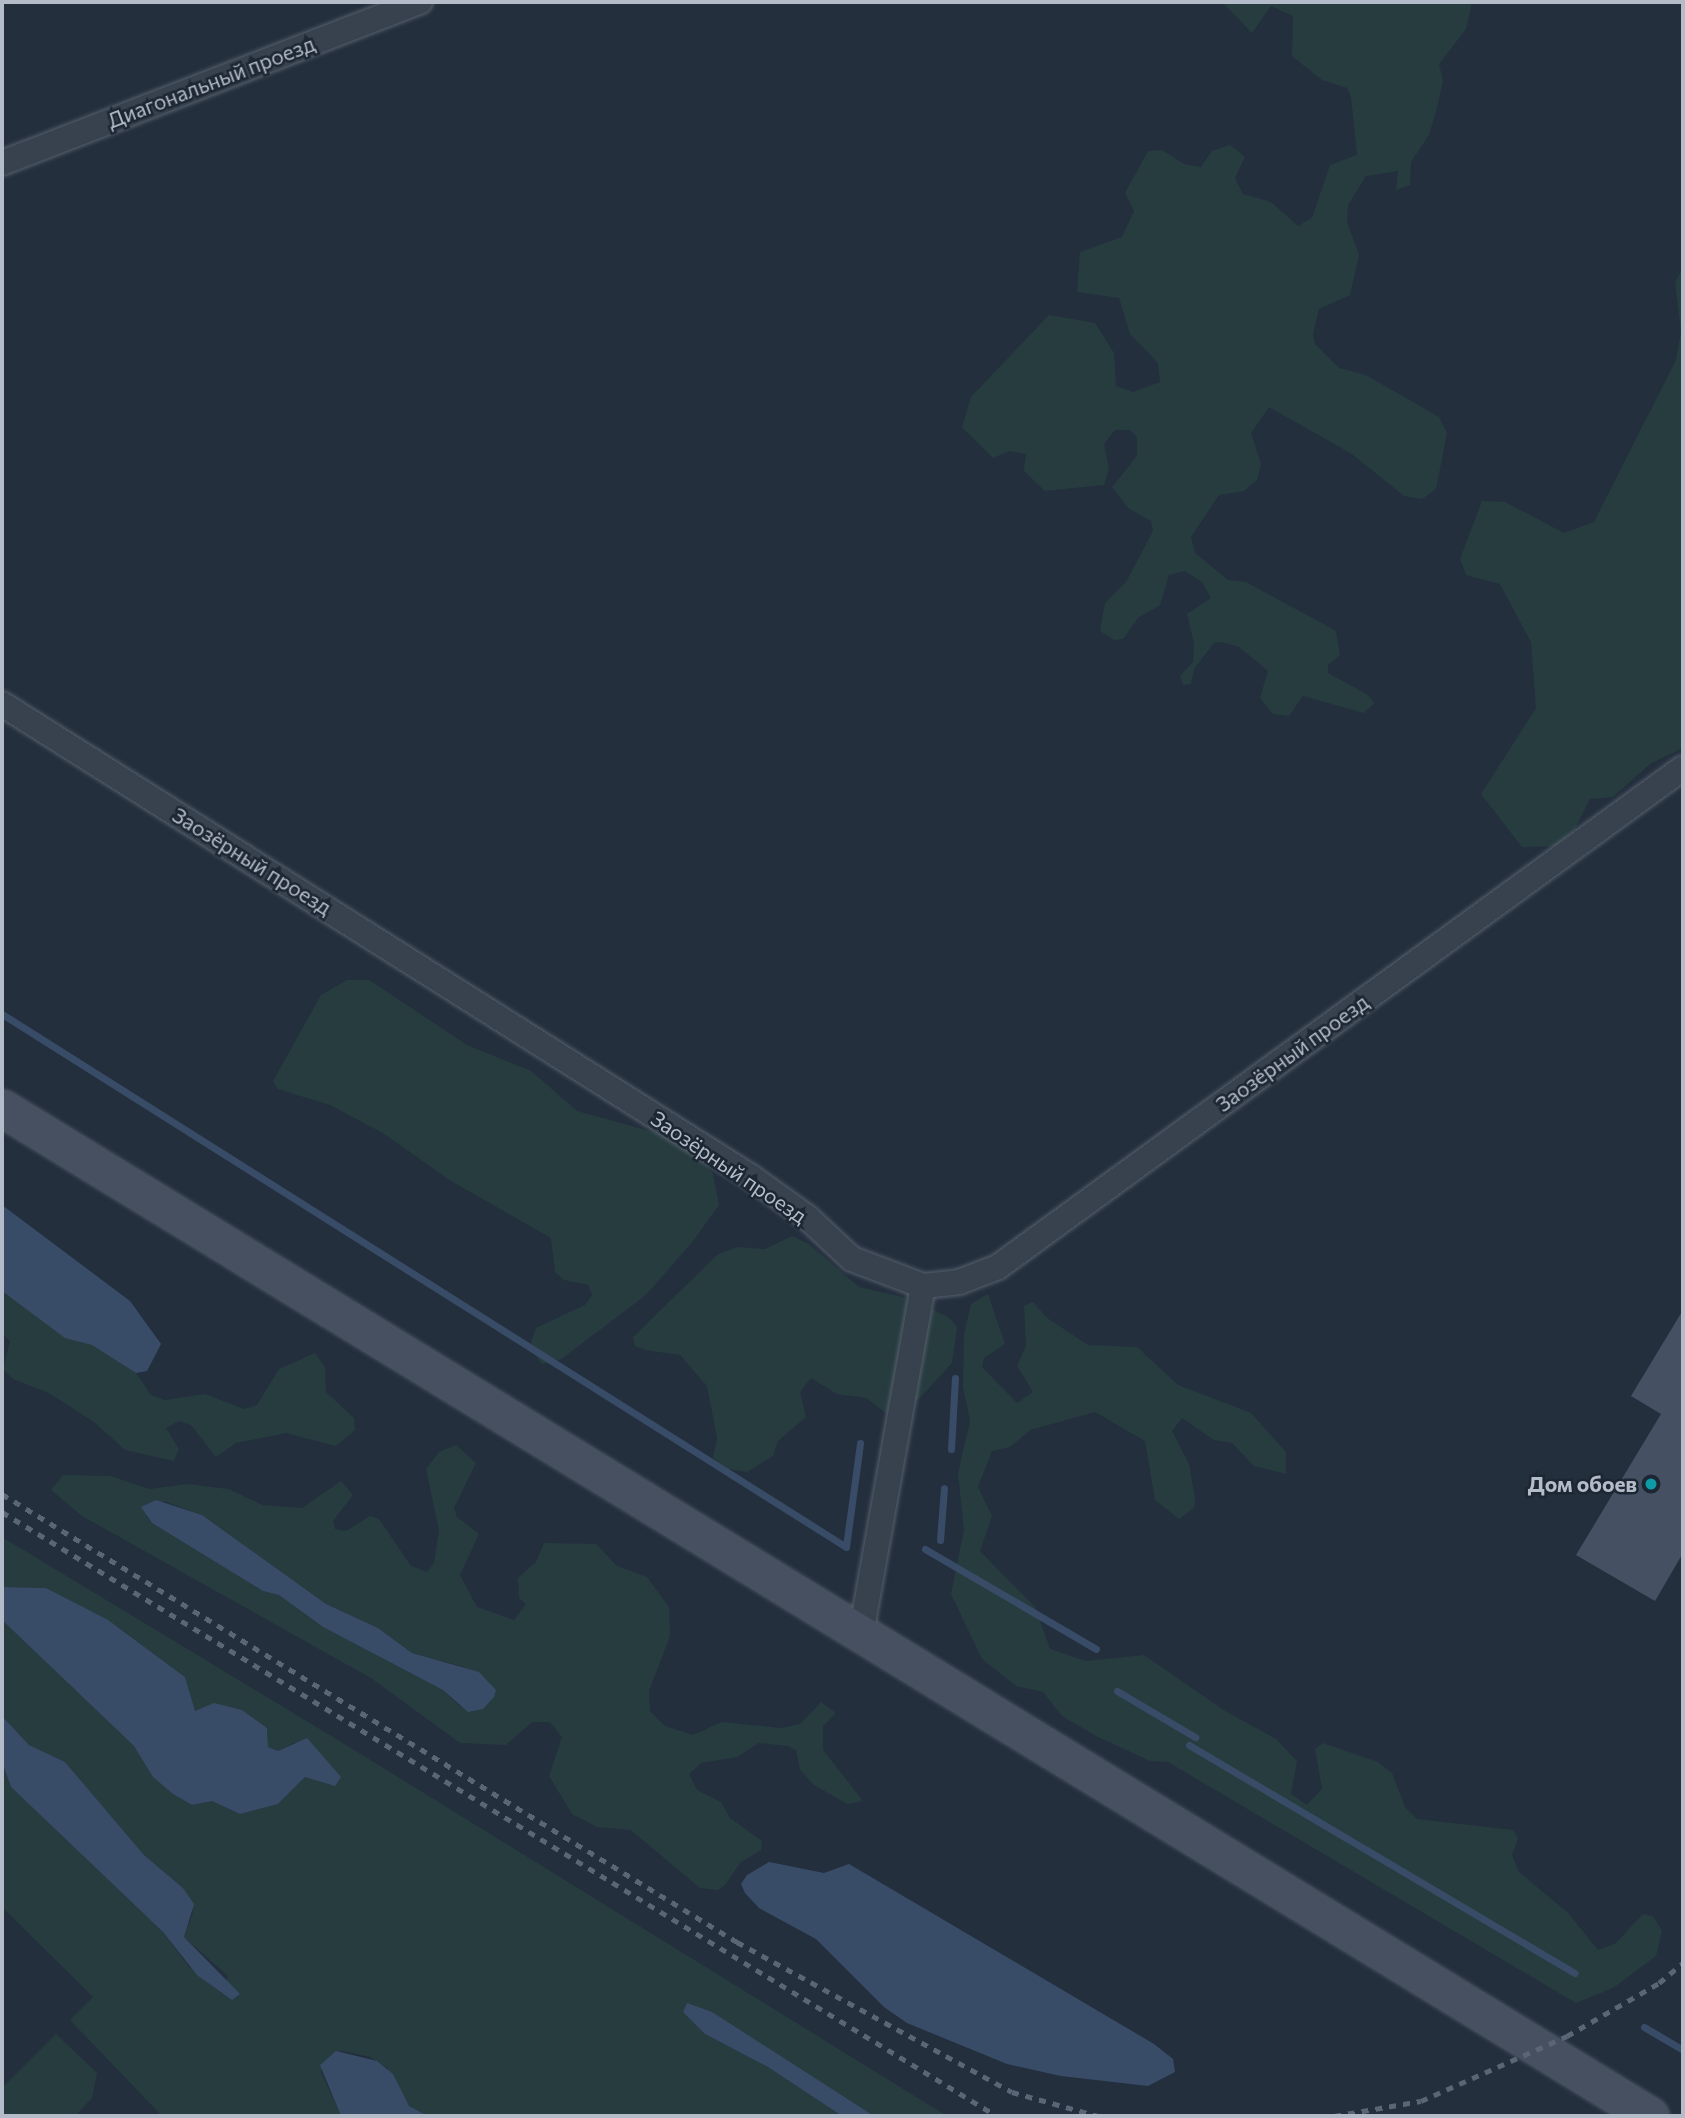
<!DOCTYPE html>
<meta charset="utf-8">
<style>
body{margin:0}
#map{position:relative;width:1685px;height:2118px;overflow:hidden;background:#242f3e;font-family:Commissioner,sans-serif}
div>[style]{position:absolute}
.green>*{inset:0;background:#263c3f}
.water>*{inset:0;background:#394c67}
.stream>*{height:7px;margin:-3.5px;padding:0 3.5px;transform-origin:3.5px;border-radius:3.5px;background:#394c67}
.building>*{inset:0;background:#455162}
.roads{filter:drop-shadow(0 0 2px #565f6c) drop-shadow(0 0 2px #565f6c)}
.street>*{height:24px;margin:-12px;padding:0 12px;transform-origin:12px;border-radius:12px;background:#38414e}
.secondary>*{height:35px;margin:-17.5px;padding:0 17.5px;transform-origin:17.5px;border-radius:17.5px;background:#465061}
.rail>*{height:5px;margin-top:-2.5px;transform-origin:0;background:repeating-linear-gradient(90deg,#5a6575 0 7px,transparent 0 14px)}
.dots>*{width:19px;height:19px;translate:-50% -50%;box-sizing:border-box;border:4px solid #1d2633;border-radius:50%}
span{translate:-50% -50%;white-space:nowrap;text-align:center;line-height:1.15;-webkit-text-stroke:5px #1d2633;paint-order:stroke}
.street-label{font-size:21px;color:#b4bcc9}
.poi-label{font-size:21px;color:#b4bcc9;font-weight:700}
.right{translate:-100% -50%;text-align:right}
.frame{position:absolute;inset:0;border:4px solid #b4bcc9;pointer-events:none}
</style>
<div id="map">
<div class="green">
<div style="clip-path:polygon(1222px 2px,1472px 2px,1466px 29px,1439px 64px,1443px 81px,1438px 104px,1429px 135px,1411px 162px,1410px 185px,1396px 190px,1398px 171px,1366px 176px,1348px 205px,1347px 222px,1359px 255px,1350px 295px,1319px 309px,1313px 334px,1315px 344px,1339px 368px,1366px 375px,1439px 417px,1447px 433px,1436px 489px,1422px 499px,1404px 496px,1352px 454px,1269px 407px,1251px 433px,1261px 464px,1257px 480px,1244px 491px,1219px 495px,1191px 537px,1195px 553px,1228px 580px,1246px 582px,1336px 631px,1340px 655px,1328px 665px,1328px 673px,1368px 695px,1374px 703px,1364px 713px,1303px 696px,1289px 716px,1273px 714px,1260px 698px,1268px 671px,1239px 647px,1222px 642px,1214px 643px,1194px 669px,1191px 684px,1183px 685px,1180px 676px,1193px 662px,1194px 643px,1187px 614px,1211px 598px,1202px 582px,1185px 571px,1169px 575px,1160px 605px,1138px 618px,1123px 639px,1114px 640px,1100px 631px,1105px 603px,1126px 582px,1153px 531px,1151px 521px,1128px 508px,1112px 487px,1137px 456px,1137px 438px,1130px 430px,1115px 430px,1104px 444px,1109px 469px,1104px 485px,1045px 491px,1024px 471px,1026px 454px,1009px 451px,993px 458px,962px 427px,971px 397px,1049px 315px,1095px 323px,1114px 353px,1116px 386px,1133px 392px,1160px 382px,1158px 363px,1130px 334px,1119px 298px,1077px 292px,1080px 252px,1122px 237px,1134px 211px,1125px 193px,1148px 151px,1162px 150px,1184px 164px,1201px 167px,1212px 151px,1230px 145px,1245px 157px,1235px 178px,1243px 194px,1271px 202px,1298px 226px,1312px 218px,1330px 165px,1357px 155px,1351px 97px,1347px 88px,1322px 80px,1292px 56px,1293px 16px,1271px 6px,1252px 33px)"></div>
<div style="clip-path:polygon(1683px 267px,1683px 748px,1650px 764px,1613px 797px,1590px 799px,1575px 829px,1558px 846px,1522px 847px,1481px 794px,1536px 708px,1531px 642px,1500px 584px,1466px 575px,1460px 559px,1482px 501px,1505px 502px,1564px 533px,1594px 522px,1676px 360px,1681px 332px,1675px 282px)"></div>
<div style="clip-path:polygon(347px 980px,369px 980px,467px 1045px,531px 1071px,577px 1111px,661px 1134px,701px 1158px,713px 1174px,719px 1205px,693px 1241px,646px 1295px,560px 1360px,542px 1364px,536px 1356px,531px 1343px,536px 1328px,585px 1305px,592px 1295px,588px 1285px,564px 1280px,555px 1272px,551px 1238px,451px 1181px,383px 1133px,330px 1105px,278px 1089px,273px 1081px,321px 995px)"></div>
<div style="clip-path:polygon(792px 1236px,809px 1244px,859px 1287px,912px 1299px,948px 1317px,957px 1327px,952px 1363px,906px 1413px,890px 1416px,866px 1398px,837px 1394px,811px 1378px,800px 1392px,806px 1417px,778px 1441px,773px 1456px,747px 1472px,728px 1469px,713px 1458px,717px 1438px,707px 1386px,680px 1355px,645px 1350px,635px 1346px,633px 1337px,717px 1255px,737px 1247px,765px 1249px)"></div>
<div style="clip-path:polygon(2px 1291px,55px 1330px,93px 1345px,136px 1373px,151px 1395px,165px 1400px,205px 1394px,244px 1409px,257px 1405px,279px 1369px,315px 1353px,325px 1367px,326px 1392px,354px 1418px,355px 1430px,336px 1446px,286px 1433px,236px 1443px,216px 1457px,191px 1425px,179px 1421px,166px 1428px,179px 1449px,174px 1461px,125px 1450px,94px 1422px,49px 1393px,13px 1379px,3px 1369px,10px 1341px,2px 1333px)"></div>
<div style="clip-path:polygon(988px 1294px,1005px 1344px,984px 1358px,982px 1367px,1017px 1403px,1033px 1392px,1017px 1366px,1026px 1346px,1024px 1306px,1033px 1302px,1047px 1318px,1088px 1345px,1137px 1347px,1178px 1385px,1251px 1413px,1286px 1452px,1286px 1474px,1254px 1466px,1232px 1443px,1214px 1440px,1182px 1418px,1172px 1431px,1189px 1464px,1195px 1499px,1194px 1508px,1179px 1519px,1155px 1500px,1145px 1441px,1095px 1412px,1030px 1430px,1010px 1447px,992px 1451px,978px 1487px,992px 1516px,980px 1551px,1035px 1607px,1050px 1649px,1086px 1661px,1144px 1655px,1225px 1711px,1276px 1739px,1297px 1761px,1291px 1794px,1307px 1805px,1322px 1789px,1315px 1749px,1323px 1743px,1378px 1762px,1392px 1773px,1405px 1807px,1417px 1819px,1513px 1830px,1518px 1838px,1512px 1855px,1519px 1872px,1568px 1913px,1598px 1950px,1616px 1943px,1643px 1914px,1653px 1916px,1662px 1931px,1656px 1956px,1613px 1988px,1576px 2003px,1168px 1762px,1150px 1761px,1096px 1736px,1062px 1716px,1043px 1692px,1016px 1686px,982px 1659px,951px 1594px,964px 1530px,958px 1473px,970px 1421px,963px 1387px,964px 1334px,971px 1304px)"></div>
<div style="clip-path:polygon(evenodd,456px 1445px,476px 1463px,454px 1508px,457px 1517px,479px 1534px,460px 1575px,477px 1607px,514px 1620px,526px 1604px,519px 1598px,518px 1578px,536px 1562px,544px 1543px,596px 1544px,617px 1566px,647px 1577px,669px 1607px,670px 1636px,649px 1691px,650px 1711px,665px 1726px,693px 1735px,722px 1722px,781px 1728px,800px 1724px,821px 1702px,836px 1713px,823px 1726px,823px 1750px,863px 1801px,847px 1804px,814px 1785px,800px 1770px,796px 1750px,788px 1746px,759px 1743px,737px 1757px,701px 1763px,689px 1774px,697px 1790px,721px 1802px,730px 1818px,762px 1841px,761px 1850px,740px 1863px,725px 1885px,718px 1890px,700px 1888px,631px 1830px,597px 1827px,572px 1814px,549px 1776px,562px 1737px,550px 1722px,532px 1722px,506px 1745px,460px 1743px,371px 1678px,82px 1516px,51px 1490px,63px 1475px,111px 1476px,149px 1489px,188px 1484px,228px 1489px,263px 1505px,302px 1508px,341px 1481px,353px 1495px,333px 1521px,335px 1529px,346px 1531px,370px 1516px,379px 1519px,411px 1566px,427px 1572px,434px 1563px,439px 1530px,426px 1469px,439px 1452px,456px 1445px,164px 1501px,202px 1515px,326px 1604px,378px 1628px,412px 1653px,464px 1667px,461px 1707px,443px 1690px,323px 1627px,279px 1595px,263px 1591px,152px 1523px,146px 1516px,164px 1501px)"></div>
<div style="clip-path:polygon(2px 1537px,351px 1748px,947px 2116px,874px 2116px,704px 2009px,705px 2034px,768px 2067px,842px 2116px,428px 2116px,409px 2106px,387px 2068px,370px 2057px,343px 2051px,336px 2051px,321px 2072px,341px 2116px,162px 2116px,70px 2020px,93px 1997px,2px 1907px,2px 1762px,11px 1787px,163px 1932px,189px 1967px,223px 1994px,228px 1976px,184px 1937px,193px 1912px,183px 1888px,144px 1855px,65px 1762px,29px 1745px,2px 1716px,2px 1620px,134px 1746px,173px 1794px,192px 1805px,212px 1801px,240px 1814px,278px 1804px,305px 1777px,315px 1778px,296px 1742px,278px 1751px,268px 1747px,267px 1728px,242px 1710px,195px 1712px,185px 1677px,118px 1627px,46px 1588px,2px 1587px)"></div>
<div style="clip-path:polygon(56px 2034px,97px 2073px,92px 2098px,78px 2113px,81px 2116px,2px 2116px,2px 2088px)"></div>
</div>
<div class="water">
<div style="clip-path:polygon(2px 1205px,130px 1301px,161px 1344px,147px 1371px,136px 1373px,92px 1345px,65px 1338px,2px 1291px)"></div>
<div style="clip-path:polygon(156px 1500px,202px 1515px,326px 1604px,378px 1628px,412px 1653px,479px 1672px,496px 1690px,494px 1697px,483px 1709px,468px 1712px,443px 1690px,323px 1627px,279px 1595px,263px 1591px,152px 1523px,141px 1507px)"></div>
<div style="clip-path:polygon(2px 1587px,46px 1588px,108px 1620px,185px 1677px,195px 1711px,214px 1703px,242px 1710px,267px 1728px,268px 1747px,278px 1751px,307px 1738px,341px 1777px,335px 1786px,305px 1777px,278px 1804px,240px 1814px,212px 1801px,192px 1805px,173px 1794px,153px 1777px,134px 1746px,2px 1620px)"></div>
<div style="clip-path:polygon(2px 1716px,29px 1745px,65px 1762px,144px 1855px,183px 1888px,194px 1904px,184px 1937px,240px 1994px,232px 2000px,197px 1975px,163px 1932px,11px 1787px,2px 1762px)"></div>
<div style="clip-path:polygon(769px 1862px,824px 1873px,849px 1864px,1154px 2044px,1173px 2059px,1175px 2072px,1148px 2086px,1061px 2076px,1007px 2064px,907px 2023px,884px 2007px,816px 1939px,759px 1908px,745px 1893px,741px 1884px,747px 1875px)"></div>
<div style="clip-path:polygon(687px 2003px,712px 2012px,874px 2116px,842px 2116px,768px 2067px,705px 2034px,683px 2012px)"></div>
<div style="clip-path:polygon(336px 2051px,377px 2061px,393px 2074px,409px 2106px,428px 2116px,341px 2116px,320px 2065px)"></div>
</div>
<div class="stream">
<div style="left:2px;top:1014px;width:998px;rotate:32.27deg"></div>
<div style="left:846px;top:1547px;width:105px;rotate:-82.3deg"></div>
<div style="left:951px;top:1449px;width:71px;rotate:-86.8deg"></div>
<div style="left:940px;top:1540px;width:52px;rotate:-85.6deg"></div>
<div style="left:925px;top:1549px;width:198px;rotate:30.3deg"></div>
<div style="left:1117px;top:1691px;width:91px;rotate:30.5deg"></div>
<div style="left:1189px;top:1745px;width:448px;rotate:30.6deg"></div>
<div style="left:1644px;top:2027px;width:45px;rotate:30.5deg"></div>
</div>
<div class="building">
<div style="clip-path:polygon(1683px 1310px,1683px 1553px,1655px 1601px,1576px 1555px,1661px 1414px,1631px 1396px)"></div>
</div>
<div class="roads">
<div class="street">
<div style="left:2px;top:163px;width:448px;rotate:-21.1deg"></div>
<div style="left:2px;top:704px;width:886px;rotate:32.27deg"></div>
<div style="left:751px;top:1177px;width:70px;rotate:35.7deg"></div>
<div style="left:808px;top:1218px;width:60px;rotate:43deg"></div>
<div style="left:852px;top:1259px;width:76px;rotate:20.8deg"></div>
<div style="left:923px;top:1286px;width:36px;rotate:-6deg"></div>
<div style="left:959px;top:1282px;width:42px;rotate:-21deg"></div>
<div style="left:998px;top:1267px;width:847px;rotate:-36.07deg"></div>
<div style="left:861px;top:1634px;width:353px;rotate:-79.9deg"></div>
</div>
<div class="secondary">
<div style="left:2px;top:1108px;width:1932px;rotate:31.45deg"></div>
</div>
</div>
<div class="rail">
<div style="left:2px;top:1494px;width:861px;rotate:31.36deg"></div>
<div style="left:737px;top:1942px;width:313px;rotate:28.6deg"></div>
<div style="left:1012px;top:2092px;width:89px;rotate:15.6deg"></div>
<div style="left:2px;top:1512px;width:1164px;rotate:31.26deg"></div>
<div style="left:1334px;top:2116px;width:88px;rotate:-9.8deg"></div>
<div style="left:1421px;top:2101px;width:160px;rotate:-24deg"></div>
<div style="left:1567px;top:2036px;width:106px;rotate:-29.9deg"></div>
<div style="left:1659px;top:1983px;width:31px;rotate:-40deg"></div>
</div>
<div class="dots">
<div style="left:1651px;top:1484px;background:#0f9aa8"></div>
</div>
<div class="street-label">
<span style="left:211px;top:82px;rotate:-21deg">Диагональный проезд</span>
<span style="left:252px;top:861px;rotate:32deg">Заозёрный проезд</span>
<span style="left:1292px;top:1053px;rotate:-36deg">Заозёрный проезд</span>
<span style="left:729px;top:1167px;rotate:34deg">Заозёрный проезд</span>
</div>
<div class="poi-label">
<span class="right" style="left:1637px;top:1484px">Дом обоев</span>
</div>
<div class="frame"></div>
</div>
